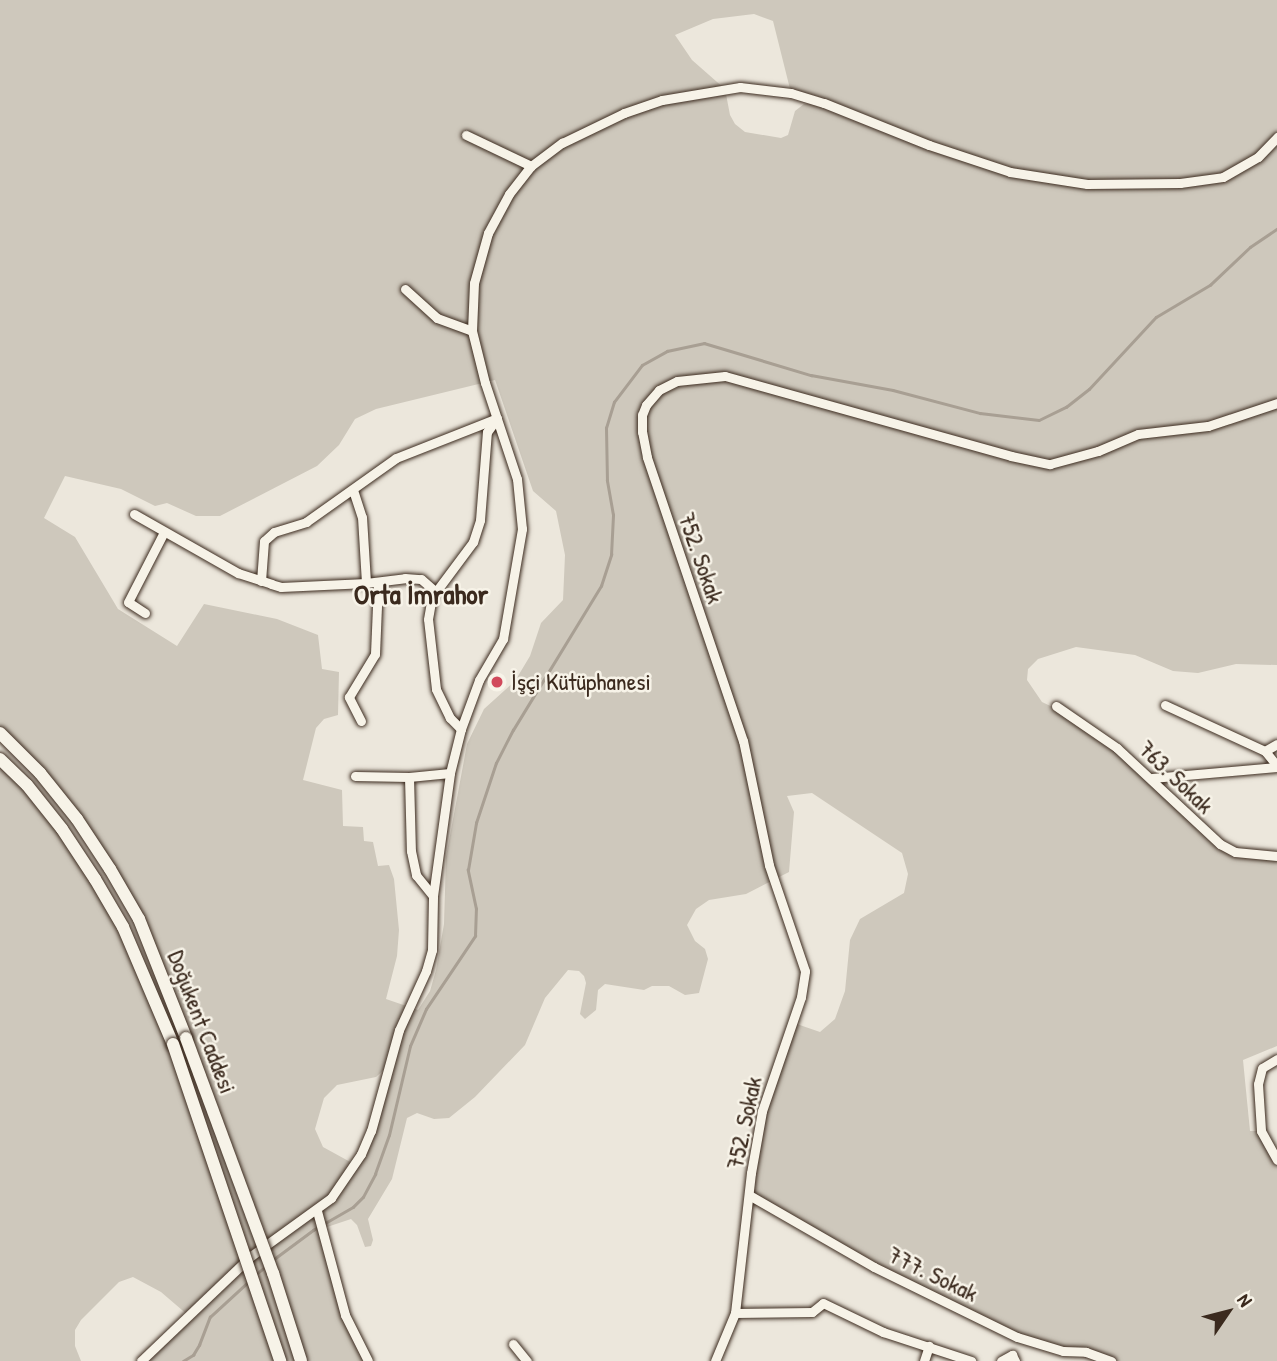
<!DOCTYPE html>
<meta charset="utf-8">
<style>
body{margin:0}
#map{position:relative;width:1277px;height:1361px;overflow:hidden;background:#ece7dc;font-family:"Patrick Hand",sans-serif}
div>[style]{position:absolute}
.green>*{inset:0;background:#cec8bc}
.stream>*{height:2.5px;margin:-1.25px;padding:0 1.25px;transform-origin:1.25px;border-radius:1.25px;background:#a89f93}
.roads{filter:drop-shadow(0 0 2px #3b2a1e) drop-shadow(0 0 2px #3b2a1e)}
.minor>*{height:9px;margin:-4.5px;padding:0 4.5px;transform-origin:4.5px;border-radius:4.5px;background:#f7f3e8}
.major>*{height:12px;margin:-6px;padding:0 6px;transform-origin:6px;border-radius:6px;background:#f7f3e8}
.bridges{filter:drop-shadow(0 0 2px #3b2a1e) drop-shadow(0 0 2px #3b2a1e)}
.major-bridge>*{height:12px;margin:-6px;padding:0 6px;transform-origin:6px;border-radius:6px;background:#f7f3e8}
.dots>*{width:19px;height:19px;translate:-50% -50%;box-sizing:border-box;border:4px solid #f7f3e8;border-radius:50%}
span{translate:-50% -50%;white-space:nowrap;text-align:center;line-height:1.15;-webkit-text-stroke:5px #f7f3e8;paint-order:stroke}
.street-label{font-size:24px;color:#3b2a1e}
.poi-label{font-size:24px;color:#3b2a1e}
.left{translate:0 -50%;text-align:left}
.quarter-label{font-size:28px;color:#3b2a1e;font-weight:700}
.north{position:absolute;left:1193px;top:1277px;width:70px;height:70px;-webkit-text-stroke:5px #f7f3e8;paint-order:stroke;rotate:55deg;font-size:19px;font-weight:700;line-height:28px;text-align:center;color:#3b2a1e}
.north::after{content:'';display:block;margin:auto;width:24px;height:32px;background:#3b2a1e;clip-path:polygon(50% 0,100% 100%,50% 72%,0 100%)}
</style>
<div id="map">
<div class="green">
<div style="clip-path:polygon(evenodd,0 0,1277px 0,1277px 665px,1236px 664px,1198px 673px,1173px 671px,1135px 655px,1076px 647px,1038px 659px,1028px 669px,1027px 680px,1042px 702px,1078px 719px,1235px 852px,1277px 856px,1277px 1046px,1243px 1060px,1250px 1131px,1261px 1131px,1277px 1160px,1277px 1361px,1111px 1361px,1045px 1347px,949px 1305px,751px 1193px,762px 1111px,791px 1022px,820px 1032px,835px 1019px,845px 991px,850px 940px,860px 919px,904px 893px,908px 874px,902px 853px,812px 793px,787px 796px,794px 812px,789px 872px,746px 894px,709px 900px,696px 909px,687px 925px,695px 941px,705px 949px,708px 959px,699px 993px,685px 995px,669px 986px,652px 986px,644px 990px,605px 984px,598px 990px,596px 1010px,585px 1019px,580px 1014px,586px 983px,584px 976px,579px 971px,568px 970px,545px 998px,525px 1045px,475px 1097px,449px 1118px,434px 1119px,417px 1113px,407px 1118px,392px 1179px,368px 1219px,373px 1240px,371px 1246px,365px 1247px,357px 1225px,351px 1219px,321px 1229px,338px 1295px,368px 1361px,141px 1361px,189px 1316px,161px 1292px,133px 1277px,119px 1282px,81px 1320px,75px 1330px,75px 1346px,81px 1361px,0 1361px,0 759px,95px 879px,178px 1059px,192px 1055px,110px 869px,0 733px,0 0,754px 14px,773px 21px,791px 93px,821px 103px,804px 104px,795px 111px,788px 135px,781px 138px,745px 132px,735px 124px,730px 115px,725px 89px,692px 60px,675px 35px,713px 19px,754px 14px,0 0,495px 380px,533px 491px,556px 511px,565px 555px,563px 600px,541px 623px,530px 656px,515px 681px,484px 709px,467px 744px,446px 857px,444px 924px,436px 970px,430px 991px,418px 1010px,386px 999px,397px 956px,399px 930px,394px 879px,389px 865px,378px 866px,373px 842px,364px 841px,363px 827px,343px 826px,342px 790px,303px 780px,316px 728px,324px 719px,338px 715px,339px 672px,322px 669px,318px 635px,277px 619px,204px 604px,177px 646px,118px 609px,75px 537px,44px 518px,65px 476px,121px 489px,155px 506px,167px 503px,196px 516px,220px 516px,317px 466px,339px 445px,355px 419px,376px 409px,495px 380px,0 0,390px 1064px,361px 1154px,354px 1164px,323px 1147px,315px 1129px,324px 1098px,337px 1085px,376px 1077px,390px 1064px)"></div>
</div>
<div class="stream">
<div style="left:274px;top:1259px;width:49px;rotate:-36.6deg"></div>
<div style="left:313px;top:1230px;width:46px;rotate:-29.9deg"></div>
<div style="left:353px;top:1207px;width:14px;rotate:-45deg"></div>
<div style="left:363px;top:1197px;width:26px;rotate:-62deg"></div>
<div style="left:375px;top:1174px;width:41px;rotate:-70.3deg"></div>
<div style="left:389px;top:1135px;width:91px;rotate:-76.7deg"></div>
<div style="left:410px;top:1046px;width:40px;rotate:-66.6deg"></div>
<div style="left:426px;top:1009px;width:88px;rotate:-56.1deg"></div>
<div style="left:475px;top:936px;width:27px;rotate:-88deg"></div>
<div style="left:476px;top:909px;width:40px;rotate:-102deg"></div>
<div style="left:468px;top:870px;width:48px;rotate:-80.3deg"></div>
<div style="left:476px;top:823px;width:63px;rotate:-71.6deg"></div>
<div style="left:496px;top:763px;width:37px;rotate:-63deg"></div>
<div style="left:513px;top:730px;width:169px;rotate:-58.6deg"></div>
<div style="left:601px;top:586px;width:33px;rotate:-72deg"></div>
<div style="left:611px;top:555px;width:40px;rotate:-87.1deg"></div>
<div style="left:613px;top:515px;width:35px;rotate:-100deg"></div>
<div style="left:607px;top:481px;width:53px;rotate:-91.1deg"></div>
<div style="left:606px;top:428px;width:27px;rotate:-73deg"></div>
<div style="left:614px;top:402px;width:46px;rotate:-52.9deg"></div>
<div style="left:642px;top:365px;width:29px;rotate:-29deg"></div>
<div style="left:667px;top:351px;width:38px;rotate:-12deg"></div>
<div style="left:704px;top:343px;width:112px;rotate:16.7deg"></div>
<div style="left:811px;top:375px;width:83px;rotate:10.4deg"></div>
<div style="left:893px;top:390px;width:90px;rotate:14.8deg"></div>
<div style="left:980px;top:413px;width:59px;rotate:6.8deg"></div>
<div style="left:1039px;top:420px;width:30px;rotate:-26deg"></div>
<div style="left:1066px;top:407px;width:29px;rotate:-38deg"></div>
<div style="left:1089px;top:389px;width:98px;rotate:-47.1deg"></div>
<div style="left:1156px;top:317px;width:63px;rotate:-30.7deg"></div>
<div style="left:1210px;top:285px;width:55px;rotate:-43.5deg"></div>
<div style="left:1250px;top:247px;width:32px;rotate:-34deg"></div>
<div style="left:255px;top:1275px;width:14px;rotate:-39deg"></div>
<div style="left:183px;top:1361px;width:12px;rotate:-31deg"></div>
<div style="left:193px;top:1355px;width:12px;rotate:-59deg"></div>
<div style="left:199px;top:1345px;width:30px;rotate:-69deg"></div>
<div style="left:210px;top:1317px;width:52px;rotate:-42.6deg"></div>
</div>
<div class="roads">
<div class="minor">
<div style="left:466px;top:135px;width:72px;rotate:25.5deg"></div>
<div style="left:405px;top:289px;width:43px;rotate:42.2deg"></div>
<div style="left:437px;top:318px;width:37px;rotate:20deg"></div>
<div style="left:353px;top:490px;width:28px;rotate:72deg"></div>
<div style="left:362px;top:517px;width:66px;rotate:86.5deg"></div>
<div style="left:134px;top:514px;width:120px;rotate:29.6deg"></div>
<div style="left:238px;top:573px;width:35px;rotate:18deg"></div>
<div style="left:271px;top:584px;width:10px;rotate:17deg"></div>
<div style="left:281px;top:587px;width:85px;rotate:-2.7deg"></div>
<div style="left:366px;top:583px;width:39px;rotate:-7deg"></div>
<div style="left:405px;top:578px;width:16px;rotate:4deg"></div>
<div style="left:421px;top:579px;width:20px;rotate:41deg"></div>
<div style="left:261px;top:581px;width:40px;rotate:-85.7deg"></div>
<div style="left:264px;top:541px;width:13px;rotate:-42deg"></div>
<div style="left:274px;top:532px;width:34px;rotate:-17deg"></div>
<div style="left:306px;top:522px;width:110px;rotate:-35.4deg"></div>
<div style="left:396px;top:458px;width:106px;rotate:-21.5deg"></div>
<div style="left:145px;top:613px;width:20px;rotate:-147deg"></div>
<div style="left:128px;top:602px;width:79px;rotate:-62.8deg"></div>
<div style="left:1165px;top:705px;width:110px;rotate:24.7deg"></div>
<div style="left:1056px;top:706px;width:74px;rotate:34.5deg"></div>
<div style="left:1117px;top:748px;width:141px;rotate:43deg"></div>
<div style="left:1220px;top:844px;width:17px;rotate:28deg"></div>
<div style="left:1235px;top:852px;width:42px;rotate:5.4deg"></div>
<div style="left:361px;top:721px;width:27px;rotate:-117deg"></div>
<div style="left:349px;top:697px;width:50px;rotate:-58.8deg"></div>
<div style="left:375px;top:654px;width:72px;rotate:-87.6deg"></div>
<div style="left:461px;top:729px;width:16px;rotate:-135deg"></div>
<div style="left:450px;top:718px;width:32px;rotate:-116deg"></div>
<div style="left:436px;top:689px;width:70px;rotate:-96.5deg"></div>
<div style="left:428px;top:619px;width:22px;rotate:-80deg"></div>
<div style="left:432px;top:597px;width:69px;rotate:-53.3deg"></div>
<div style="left:473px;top:542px;width:23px;rotate:-72deg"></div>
<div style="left:480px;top:520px;width:88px;rotate:-85.5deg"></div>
<div style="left:487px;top:432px;width:17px;rotate:-54deg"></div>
<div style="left:1277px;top:744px;width:14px;rotate:150deg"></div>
<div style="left:1265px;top:751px;width:19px;rotate:51deg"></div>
<div style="left:355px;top:776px;width:54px;rotate:1.1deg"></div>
<div style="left:409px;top:777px;width:41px;rotate:-5.6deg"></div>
<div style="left:409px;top:777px;width:74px;rotate:88.5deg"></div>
<div style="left:411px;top:851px;width:25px;rotate:78deg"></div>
<div style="left:416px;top:875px;width:27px;rotate:51deg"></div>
<div style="left:1152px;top:778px;width:125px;rotate:-5deg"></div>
<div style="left:1277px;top:1059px;width:17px;rotate:149deg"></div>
<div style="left:1262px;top:1068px;width:16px;rotate:104deg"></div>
<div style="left:1258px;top:1084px;width:47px;rotate:86.3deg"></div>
<div style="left:1261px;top:1131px;width:33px;rotate:61deg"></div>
<div style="left:749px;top:1195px;width:144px;rotate:29.9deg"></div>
<div style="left:874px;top:1267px;width:159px;rotate:26.1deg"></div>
<div style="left:1017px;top:1337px;width:48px;rotate:16.9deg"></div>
<div style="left:1063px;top:1351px;width:23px;rotate:2deg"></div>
<div style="left:1086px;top:1352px;width:27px;rotate:20deg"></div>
<div style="left:317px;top:1211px;width:108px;rotate:74.9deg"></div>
<div style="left:345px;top:1315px;width:51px;rotate:63.4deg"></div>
<div style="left:735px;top:1313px;width:77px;rotate:-0.7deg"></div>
<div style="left:812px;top:1312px;width:14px;rotate:-39deg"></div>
<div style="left:823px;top:1303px;width:67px;rotate:25.8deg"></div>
<div style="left:883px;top:1332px;width:93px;rotate:18.2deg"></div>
<div style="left:513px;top:1344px;width:22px;rotate:51deg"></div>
<div style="left:141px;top:1361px;width:152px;rotate:-43.7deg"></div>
<div style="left:251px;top:1256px;width:99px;rotate:-35.9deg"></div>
<div style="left:331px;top:1198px;width:53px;rotate:-55.7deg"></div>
<div style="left:361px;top:1154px;width:25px;rotate:-67deg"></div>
<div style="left:371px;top:1131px;width:105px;rotate:-74.5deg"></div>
<div style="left:399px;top:1030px;width:65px;rotate:-65.4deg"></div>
<div style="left:426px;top:971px;width:22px;rotate:-74deg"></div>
<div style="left:432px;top:950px;width:54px;rotate:-88.9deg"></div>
<div style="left:433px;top:896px;width:124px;rotate:-82.1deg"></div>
<div style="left:450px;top:773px;width:45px;rotate:-76deg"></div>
<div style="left:461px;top:729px;width:52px;rotate:-69.8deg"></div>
<div style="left:479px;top:680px;width:48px;rotate:-59.7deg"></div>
<div style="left:503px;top:639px;width:112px;rotate:-80.2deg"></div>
<div style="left:522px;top:529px;width:50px;rotate:-95.7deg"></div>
<div style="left:517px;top:479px;width:101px;rotate:-108.4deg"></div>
<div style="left:485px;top:383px;width:54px;rotate:-104deg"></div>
<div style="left:472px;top:331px;width:48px;rotate:-87.6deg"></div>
<div style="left:474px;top:283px;width:52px;rotate:-74.4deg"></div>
<div style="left:488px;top:233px;width:44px;rotate:-61.7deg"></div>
<div style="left:509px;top:194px;width:36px;rotate:-52deg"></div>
<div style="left:531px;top:166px;width:39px;rotate:-37deg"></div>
<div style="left:562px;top:143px;width:69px;rotate:-25.8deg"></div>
<div style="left:624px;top:113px;width:40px;rotate:-18.9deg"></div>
<div style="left:662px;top:100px;width:79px;rotate:-9.5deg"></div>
<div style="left:740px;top:87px;width:51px;rotate:6.7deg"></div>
<div style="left:791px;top:93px;width:34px;rotate:17deg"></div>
<div style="left:824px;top:103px;width:113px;rotate:21.8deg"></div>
<div style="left:929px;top:145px;width:85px;rotate:18.4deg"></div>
<div style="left:1010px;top:172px;width:78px;rotate:8.9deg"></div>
<div style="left:1087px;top:184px;width:93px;rotate:-0.6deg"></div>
<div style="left:1180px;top:183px;width:43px;rotate:-7.9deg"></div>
<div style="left:1223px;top:177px;width:40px;rotate:-29.7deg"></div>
<div style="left:1258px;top:157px;width:28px;rotate:-46deg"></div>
<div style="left:715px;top:1361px;width:52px;rotate:-67.4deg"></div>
<div style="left:735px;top:1313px;width:141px;rotate:-83.5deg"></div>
<div style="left:751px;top:1173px;width:63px;rotate:-79.9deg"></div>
<div style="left:762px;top:1111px;width:120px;rotate:-71.1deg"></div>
<div style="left:801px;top:997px;width:26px;rotate:-81deg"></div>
<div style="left:805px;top:971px;width:112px;rotate:-108.8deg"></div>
<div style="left:769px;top:865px;width:127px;rotate:-101.8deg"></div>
<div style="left:743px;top:741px;width:300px;rotate:-108.7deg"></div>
<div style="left:647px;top:457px;width:25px;rotate:-101deg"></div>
<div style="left:642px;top:432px;width:17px;rotate:-90deg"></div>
<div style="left:642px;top:415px;width:11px;rotate:-68deg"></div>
<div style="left:646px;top:405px;width:20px;rotate:-49deg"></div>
<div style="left:659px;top:390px;width:20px;rotate:-27deg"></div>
<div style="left:677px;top:381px;width:48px;rotate:-5.9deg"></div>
<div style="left:725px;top:376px;width:297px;rotate:15.6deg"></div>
<div style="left:1011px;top:456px;width:40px;rotate:12deg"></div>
<div style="left:1050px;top:464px;width:50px;rotate:-15.2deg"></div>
<div style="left:1098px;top:451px;width:43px;rotate:-23deg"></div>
<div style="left:1138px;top:434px;width:70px;rotate:-6.5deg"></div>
<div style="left:1208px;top:426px;width:73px;rotate:-18.4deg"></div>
<div style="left:924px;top:1361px;width:16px;rotate:-72deg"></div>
<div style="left:1001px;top:1361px;width:13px;rotate:-29deg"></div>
<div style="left:1012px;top:1355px;width:7px;rotate:63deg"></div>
</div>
<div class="major">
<div style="left:0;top:733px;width:57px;rotate:45deg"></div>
<div style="left:40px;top:773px;width:59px;rotate:51.2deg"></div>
<div style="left:77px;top:819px;width:60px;rotate:56.6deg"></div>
<div style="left:110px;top:869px;width:58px;rotate:59.9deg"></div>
<div style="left:139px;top:919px;width:128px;rotate:68.4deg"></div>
<div style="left:0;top:759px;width:37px;rotate:44deg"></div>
<div style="left:27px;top:785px;width:56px;rotate:51.5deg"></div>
<div style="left:62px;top:829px;width:60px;rotate:56.6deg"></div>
<div style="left:95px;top:879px;width:56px;rotate:59.7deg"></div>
<div style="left:123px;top:927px;width:127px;rotate:66.9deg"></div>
</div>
</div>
<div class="bridges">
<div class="major-bridge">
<div style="left:186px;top:1038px;width:251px;rotate:69.7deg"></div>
<div style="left:273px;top:1273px;width:92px;rotate:72.3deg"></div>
<div style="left:173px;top:1044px;width:335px;rotate:71.3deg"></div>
</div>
</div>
<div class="dots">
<div style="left:497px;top:682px;background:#d1495b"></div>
</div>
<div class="street-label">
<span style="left:701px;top:558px;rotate:71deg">752. Sokak</span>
<span style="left:1176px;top:777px;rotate:44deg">763. Sokak</span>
<span style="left:202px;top:1022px;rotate:69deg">Doğukent Caddesi</span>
<span style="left:744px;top:1123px;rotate:-78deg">752. Sokak</span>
<span style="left:933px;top:1274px;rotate:26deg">777. Sokak</span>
</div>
<div class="poi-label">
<span class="left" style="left:511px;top:682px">İşçi Kütüphanesi</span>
</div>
<div class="quarter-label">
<span style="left:421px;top:594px">Orta İmrahor</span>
</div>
<div class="north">N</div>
</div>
